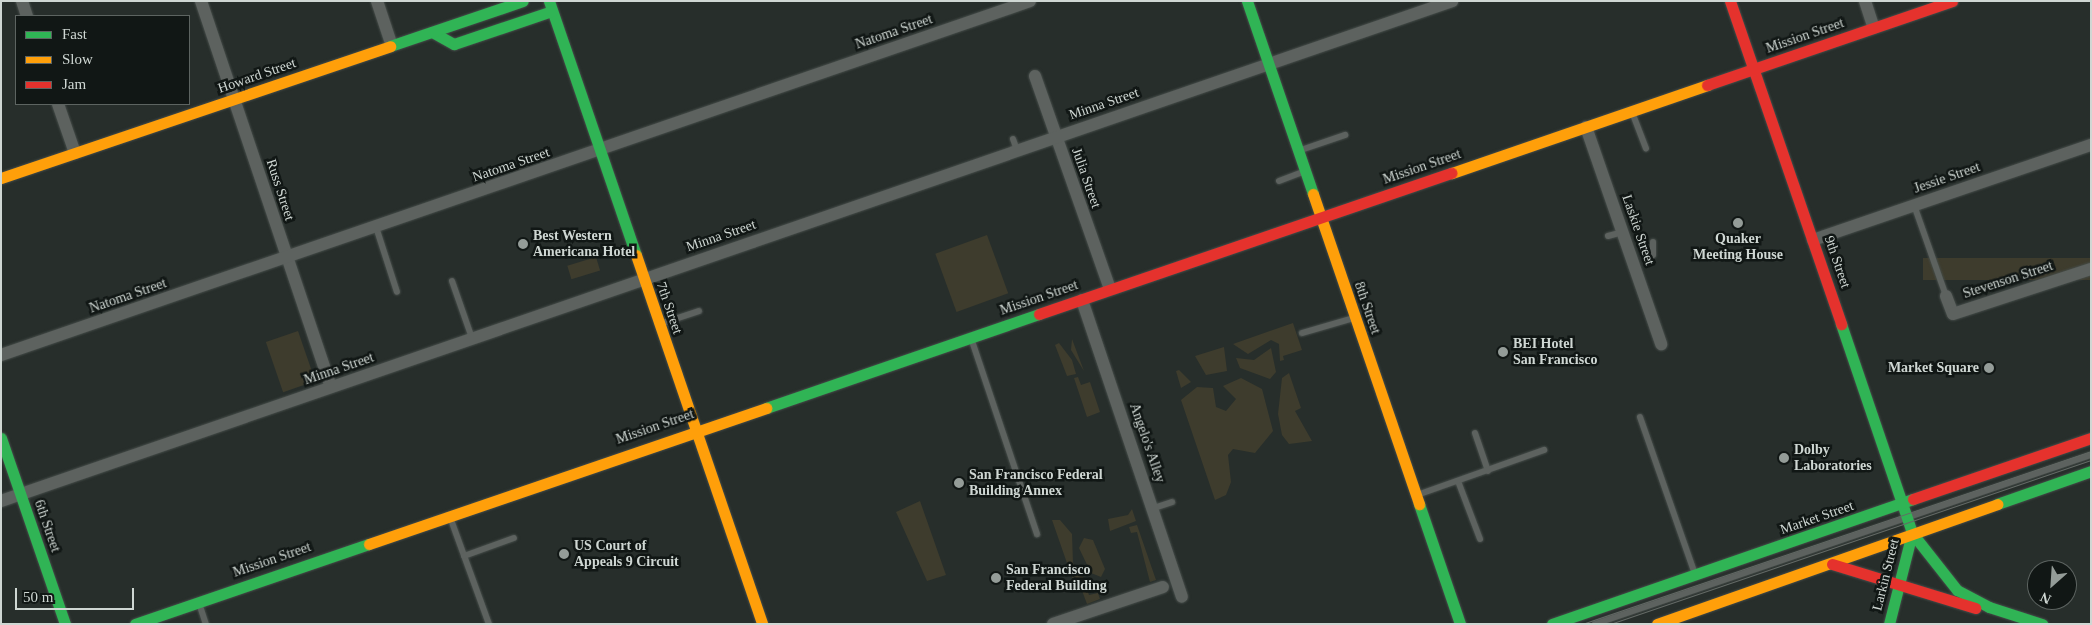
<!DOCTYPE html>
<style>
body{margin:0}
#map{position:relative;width:2092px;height:625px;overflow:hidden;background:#272e2b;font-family:"Times New Roman",serif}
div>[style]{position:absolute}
.green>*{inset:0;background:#3e3c2d;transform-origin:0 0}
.roads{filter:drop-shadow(0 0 1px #454c49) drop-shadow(0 0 1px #454c49)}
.lane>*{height:6px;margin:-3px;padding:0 3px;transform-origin:3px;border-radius:3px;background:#5d625f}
.street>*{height:12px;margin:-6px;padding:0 6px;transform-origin:6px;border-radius:6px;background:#5d625f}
.fast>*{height:11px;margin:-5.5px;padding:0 5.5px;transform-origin:5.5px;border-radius:5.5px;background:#30b455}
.slow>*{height:11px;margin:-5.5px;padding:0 5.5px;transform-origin:5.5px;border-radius:5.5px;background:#ff9f0a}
.jam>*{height:11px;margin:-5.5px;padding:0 5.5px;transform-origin:5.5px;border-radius:5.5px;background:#e5322d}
.tram>*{height:1px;margin:-0.5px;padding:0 0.5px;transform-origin:0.5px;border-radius:0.5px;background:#646a66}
.dots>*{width:14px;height:14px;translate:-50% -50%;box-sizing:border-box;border:2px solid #111715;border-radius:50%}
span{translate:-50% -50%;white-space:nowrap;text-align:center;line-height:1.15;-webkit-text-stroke:5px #111715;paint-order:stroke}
.street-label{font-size:14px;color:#cfd7d3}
.poi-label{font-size:14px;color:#cfd7d3;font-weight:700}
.left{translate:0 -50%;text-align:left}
.right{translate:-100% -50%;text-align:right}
.frame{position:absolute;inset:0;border:2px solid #cfd7d3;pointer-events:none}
.legend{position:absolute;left:15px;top:15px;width:175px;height:90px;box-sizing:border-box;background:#111715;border:1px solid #5d6461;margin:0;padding:6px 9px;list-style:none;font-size:15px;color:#cfd7d3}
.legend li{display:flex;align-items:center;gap:10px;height:25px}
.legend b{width:25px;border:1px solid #5d6461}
.north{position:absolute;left:2027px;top:560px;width:50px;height:50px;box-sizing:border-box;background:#111715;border:1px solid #5d6461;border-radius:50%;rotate:206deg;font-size:14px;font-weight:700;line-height:20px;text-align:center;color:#cfd7d3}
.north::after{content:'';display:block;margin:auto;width:18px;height:22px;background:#949c98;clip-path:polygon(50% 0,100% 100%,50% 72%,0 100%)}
.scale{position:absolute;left:15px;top:588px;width:119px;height:22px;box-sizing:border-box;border:2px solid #cfd7d3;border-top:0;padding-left:6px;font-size:15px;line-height:18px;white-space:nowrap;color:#cfd7d3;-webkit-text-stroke:4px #111715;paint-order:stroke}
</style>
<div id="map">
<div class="green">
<div style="left:987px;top:235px;width:62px;height:55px;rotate:70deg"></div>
<div style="left:596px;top:257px;width:14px;height:30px;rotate:73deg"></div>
<div style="left:2091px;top:258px;width:22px;height:168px;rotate:90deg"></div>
<div style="clip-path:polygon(1293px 323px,1302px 350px,1283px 356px,1284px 360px,1280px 361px,1279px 344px,1271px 340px,1248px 354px,1233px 344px)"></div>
<div style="left:298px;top:331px;width:53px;height:34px;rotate:71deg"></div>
<div style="clip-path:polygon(1072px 339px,1084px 371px,1071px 350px)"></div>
<div style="clip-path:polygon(1059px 343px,1072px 360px,1076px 374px,1067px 376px,1055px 345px)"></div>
<div style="clip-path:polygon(1224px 347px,1227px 371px,1206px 375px,1195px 356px)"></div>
<div style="clip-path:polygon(1271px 348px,1276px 372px,1270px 379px,1240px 368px,1236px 358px,1254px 360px)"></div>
<div style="clip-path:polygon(1179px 370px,1191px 382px,1181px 388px,1176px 371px)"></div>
<div style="clip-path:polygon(1289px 373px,1301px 408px,1295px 411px,1312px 441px,1289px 444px,1282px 435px,1278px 414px,1282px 378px)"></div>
<div style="clip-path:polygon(1078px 377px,1081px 385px,1090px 382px,1100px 412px,1087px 417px,1074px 378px)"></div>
<div style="clip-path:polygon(1241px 378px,1262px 389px,1273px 431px,1255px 453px,1233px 449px,1228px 455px,1231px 482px,1226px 495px,1215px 500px,1181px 400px,1197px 387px,1213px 388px,1216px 407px,1226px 411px,1236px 399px,1223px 386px)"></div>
<div style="clip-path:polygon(920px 501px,946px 575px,927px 581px,896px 512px)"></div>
<div style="clip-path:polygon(1132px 509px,1136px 521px,1110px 531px,1108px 519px,1128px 515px)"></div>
<div style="clip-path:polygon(1052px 520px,1060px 520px,1072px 534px,1073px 563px,1087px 583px,1075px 586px)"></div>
<div style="clip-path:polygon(1137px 525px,1156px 580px,1150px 582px,1137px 532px,1131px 533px,1129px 527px)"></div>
<div style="clip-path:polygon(1084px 538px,1093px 540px,1105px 569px,1101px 577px,1091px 573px,1079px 548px)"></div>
<div style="clip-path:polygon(1086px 587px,1089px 595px,1098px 593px,1100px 599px,1087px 604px,1081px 588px)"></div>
</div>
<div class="roads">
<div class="lane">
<div style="left:1632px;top:112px;width:39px;rotate:69deg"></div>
<div style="left:1013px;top:139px;width:12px;rotate:70deg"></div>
<div style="left:1298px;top:151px;width:50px;rotate:-18.8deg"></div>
<div style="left:1279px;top:181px;width:26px;rotate:-21deg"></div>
<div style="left:1914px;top:205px;width:96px;rotate:70.6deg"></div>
<div style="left:376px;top:227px;width:68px;rotate:72.1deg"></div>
<div style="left:1608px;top:236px;width:16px;rotate:-15deg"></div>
<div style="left:1653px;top:255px;width:13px;rotate:-90deg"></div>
<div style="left:452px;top:281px;width:60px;rotate:70.7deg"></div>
<div style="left:660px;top:324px;width:41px;rotate:-18.4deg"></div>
<div style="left:1302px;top:333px;width:54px;rotate:-16.1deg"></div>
<div style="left:971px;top:338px;width:207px;rotate:71.4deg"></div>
<div style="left:1640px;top:417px;width:166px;rotate:70.7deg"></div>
<div style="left:1475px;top:433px;width:40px;rotate:71.1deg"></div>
<div style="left:1458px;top:481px;width:62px;rotate:69.2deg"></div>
<div style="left:1417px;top:495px;width:135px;rotate:-19.5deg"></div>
<div style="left:1154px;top:508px;width:19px;rotate:-18deg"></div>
<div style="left:450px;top:517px;width:114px;rotate:70deg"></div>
<div style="left:464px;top:556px;width:53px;rotate:-19.8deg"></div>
<div style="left:199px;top:603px;width:22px;rotate:72deg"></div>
<div style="left:1595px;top:624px;width:524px;rotate:-18.82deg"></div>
</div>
<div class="street">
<div style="left:22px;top:1px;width:16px;rotate:72deg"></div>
<div style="left:201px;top:1px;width:407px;rotate:71.4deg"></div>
<div style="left:377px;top:1px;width:47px;rotate:71.6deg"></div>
<div style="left:1865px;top:1px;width:28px;rotate:72deg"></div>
<div style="left:1035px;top:76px;width:226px;rotate:70.6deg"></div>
<div style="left:58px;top:104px;width:52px;rotate:70.9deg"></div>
<div style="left:1586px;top:127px;width:230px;rotate:70.9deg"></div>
<div style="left:1813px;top:240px;width:294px;rotate:-18.9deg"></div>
<div style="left:1946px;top:296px;width:19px;rotate:69deg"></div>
<div style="left:1953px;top:314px;width:145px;rotate:-18.1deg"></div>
<div style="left:1082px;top:300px;width:313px;rotate:71.4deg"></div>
<div style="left:1px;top:355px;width:1088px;rotate:-18.98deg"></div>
<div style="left:1px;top:501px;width:1535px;rotate:-19.01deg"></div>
<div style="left:1053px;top:624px;width:116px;rotate:-18.6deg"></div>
</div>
<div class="fast">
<div style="left:549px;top:1px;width:268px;rotate:71.1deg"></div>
<div style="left:1247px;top:1px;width:204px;rotate:71.1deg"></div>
<div style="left:432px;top:32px;width:25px;rotate:29deg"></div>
<div style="left:454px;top:44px;width:103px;rotate:-18.6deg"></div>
<div style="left:390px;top:46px;width:140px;rotate:-18.7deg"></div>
<div style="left:1841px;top:324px;width:221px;rotate:71.2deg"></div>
<div style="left:1912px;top:533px;width:73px;rotate:51.7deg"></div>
<div style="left:1957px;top:590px;width:36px;rotate:28deg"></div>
<div style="left:1989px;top:607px;width:56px;rotate:17.8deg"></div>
<div style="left:766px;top:408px;width:289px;rotate:-19deg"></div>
<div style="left:1px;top:438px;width:197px;rotate:71deg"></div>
<div style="left:1419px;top:504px;width:127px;rotate:71.1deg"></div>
<div style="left:1997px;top:504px;width:100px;rotate:-19.3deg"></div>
<div style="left:135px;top:624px;width:247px;rotate:-18.9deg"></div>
<div style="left:1552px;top:624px;width:382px;rotate:-19.1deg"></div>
<div style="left:1889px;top:624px;width:94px;rotate:-75.8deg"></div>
</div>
<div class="slow">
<div style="left:1452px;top:173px;width:270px;rotate:-19deg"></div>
<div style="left:1px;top:178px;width:411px;rotate:-18.7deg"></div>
<div style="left:1313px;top:194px;width:328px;rotate:71.1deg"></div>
<div style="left:636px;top:255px;width:390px;rotate:71.1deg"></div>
<div style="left:369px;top:544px;width:420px;rotate:-18.9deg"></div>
<div style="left:1657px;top:624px;width:361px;rotate:-19.4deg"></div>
</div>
<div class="jam">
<div style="left:1730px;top:1px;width:342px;rotate:71deg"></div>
<div style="left:1707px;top:85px;width:259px;rotate:-18.9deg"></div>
<div style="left:1039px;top:314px;width:436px;rotate:-18.9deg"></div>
<div style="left:1913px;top:499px;width:188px;rotate:-18.9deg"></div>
<div style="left:1832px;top:564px;width:150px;rotate:17.1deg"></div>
</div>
</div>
<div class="tram">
<div style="left:1582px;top:624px;width:538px;rotate:-18.77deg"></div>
<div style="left:1610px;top:624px;width:508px;rotate:-18.83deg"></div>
</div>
<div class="dots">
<div style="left:1738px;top:223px;background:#949c98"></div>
<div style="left:523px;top:244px;background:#949c98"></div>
<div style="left:1503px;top:352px;background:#949c98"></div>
<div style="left:1989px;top:368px;background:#949c98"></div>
<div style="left:1784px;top:458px;background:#949c98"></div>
<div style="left:959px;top:483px;background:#949c98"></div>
<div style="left:564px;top:554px;background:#949c98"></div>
<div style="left:996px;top:578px;background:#949c98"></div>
</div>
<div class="street-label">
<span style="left:894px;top:32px;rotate:-19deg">Natoma Street</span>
<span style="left:1805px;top:36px;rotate:-19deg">Mission Street</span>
<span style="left:257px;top:76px;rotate:-19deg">Howard Street</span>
<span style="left:1104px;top:104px;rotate:-19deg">Minna Street</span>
<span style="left:511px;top:165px;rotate:-19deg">Natoma Street</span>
<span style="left:1422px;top:167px;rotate:-19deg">Mission Street</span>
<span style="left:1086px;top:178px;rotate:71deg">Julia Street</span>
<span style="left:1947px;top:178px;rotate:-19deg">Jessie Street</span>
<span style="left:280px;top:190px;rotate:72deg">Russ Street</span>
<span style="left:1638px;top:230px;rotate:71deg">Laskie Street</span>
<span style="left:721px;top:236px;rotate:-19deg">Minna Street</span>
<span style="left:1837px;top:262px;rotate:71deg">9th Street</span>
<span style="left:2008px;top:280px;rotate:-18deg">Stevenson Street</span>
<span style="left:128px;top:296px;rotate:-19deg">Natoma Street</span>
<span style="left:1039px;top:298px;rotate:-19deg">Mission Street</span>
<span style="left:669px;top:308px;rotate:71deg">7th Street</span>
<span style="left:1367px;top:308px;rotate:71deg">8th Street</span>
<span style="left:339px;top:369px;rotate:-19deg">Minna Street</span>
<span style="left:655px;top:427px;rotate:-19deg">Mission Street</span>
<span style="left:1147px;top:443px;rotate:71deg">Angelo's Alley</span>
<span style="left:1817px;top:518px;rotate:-19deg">Market Street</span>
<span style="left:47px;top:526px;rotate:71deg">6th Street</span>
<span style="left:272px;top:560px;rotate:-19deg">Mission Street</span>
<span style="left:1886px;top:575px;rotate:-76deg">Larkin Street</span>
</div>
<div class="poi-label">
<span class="left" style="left:533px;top:244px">Best Western<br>Americana Hotel</span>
<span style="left:1738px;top:247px">Quaker<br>Meeting House</span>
<span class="left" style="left:1513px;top:352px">BEI Hotel<br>San Francisco</span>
<span class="right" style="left:1979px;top:368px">Market Square</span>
<span class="left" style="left:1794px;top:458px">Dolby<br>Laboratories</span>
<span class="left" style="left:969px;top:483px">San Francisco Federal<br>Building Annex</span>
<span class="left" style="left:574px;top:554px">US Court of<br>Appeals 9 Circuit</span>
<span class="left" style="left:1006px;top:578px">San Francisco<br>Federal Building</span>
</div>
<div class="frame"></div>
<ul class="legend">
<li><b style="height:6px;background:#30b455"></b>Fast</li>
<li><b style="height:6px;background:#ff9f0a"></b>Slow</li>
<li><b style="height:6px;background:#e5322d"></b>Jam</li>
</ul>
<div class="north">N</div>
<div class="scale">50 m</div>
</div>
